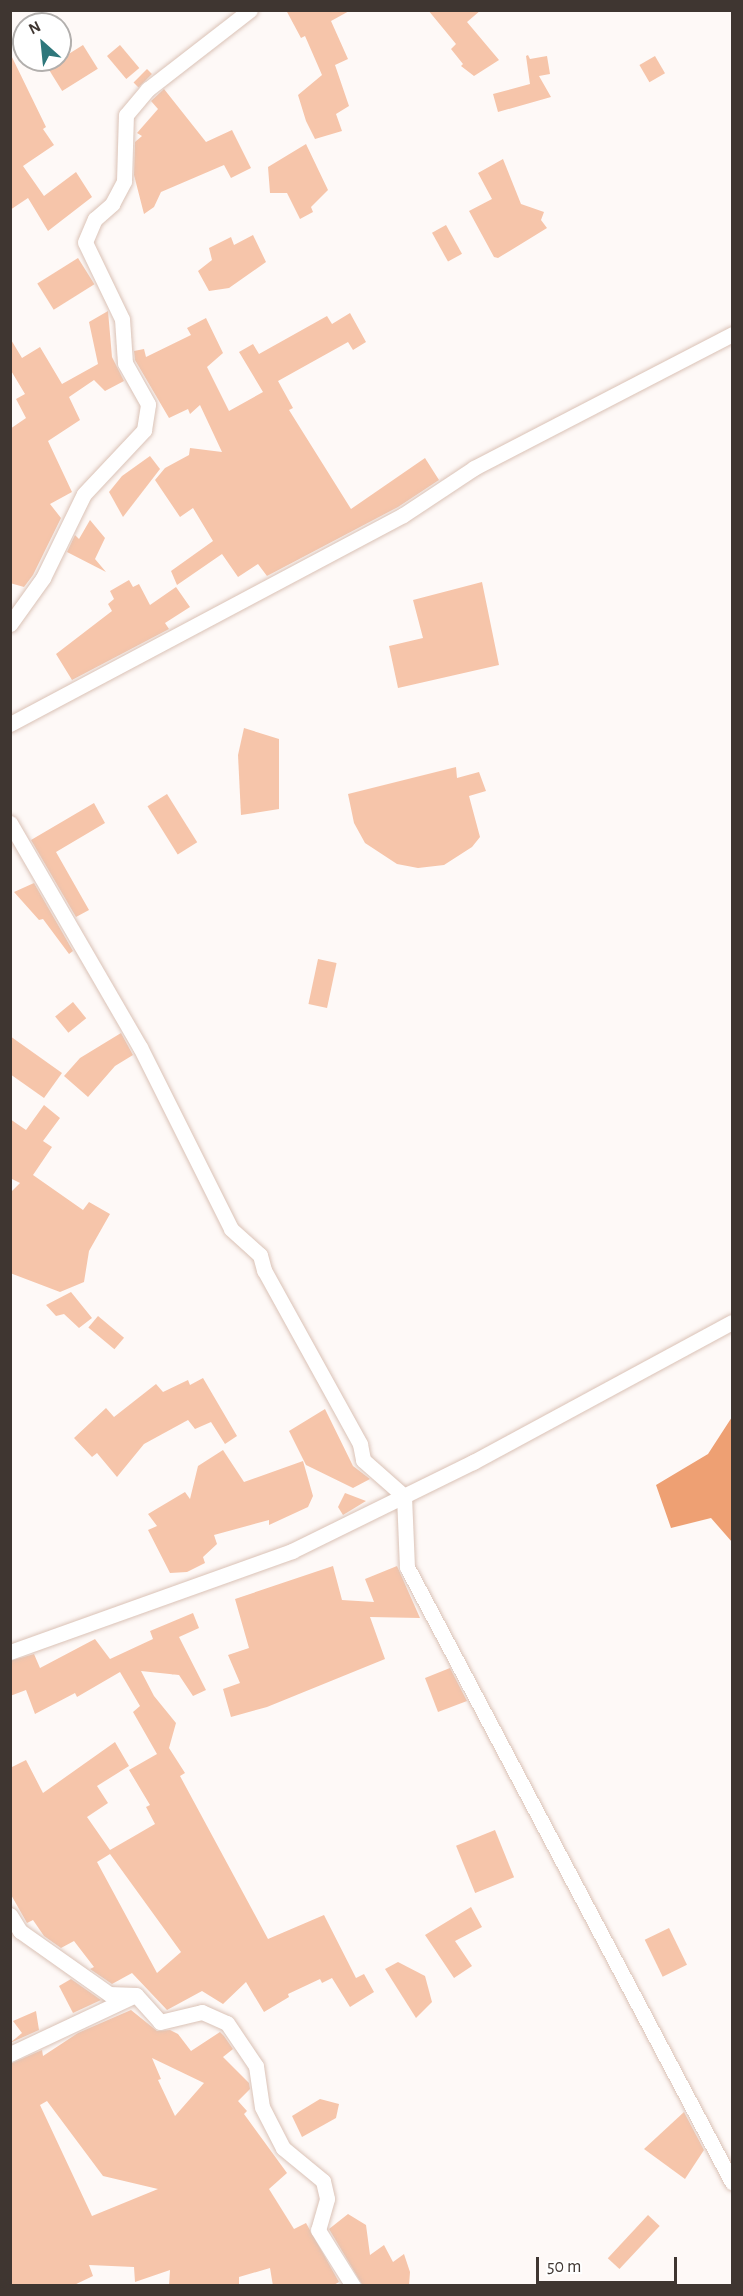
<!DOCTYPE html>
<style>
body{margin:0}
#map{position:relative;width:743px;height:2296px;overflow:hidden;background:#fef9f7;font-family:"Alegreya Sans",sans-serif}
div>[style]{position:absolute}
.water>*{inset:0;background:#eea073}
.building>*{inset:0;background:#f6c5aa;transform-origin:0 0}
.roads{filter:drop-shadow(0 0 2px #dac2b6) drop-shadow(0 0 2px #dac2b6)}
.minor>*{height:15px;margin:-7.5px;padding:0 7.5px;transform-origin:7.5px;border-radius:7.5px;background:#fff}
span{translate:-50% -50%;white-space:nowrap;text-align:center;line-height:1.15;-webkit-text-stroke:5px #fff;paint-order:stroke}
.frame{position:absolute;inset:0;border:12px solid #3f3631;pointer-events:none}
.north{position:absolute;left:12px;top:12px;width:60px;height:60px;box-sizing:border-box;background:#fff;border:2px solid #b2afad;border-radius:50%;rotate:333deg;font-size:16px;font-weight:700;line-height:24px;text-align:center;color:#3f3631}
.north::after{content:'';display:block;margin:auto;width:21px;height:27px;background:#2e777b;clip-path:polygon(50% 0,100% 100%,50% 72%,0 100%)}
.scale{position:absolute;left:536px;top:2257px;width:141px;height:27px;box-sizing:border-box;border:3px solid #3f3631;border-top:0;padding-left:8px;font-size:18px;line-height:21px;white-space:nowrap;color:#3f3631;-webkit-text-stroke:4px #fff;paint-order:stroke}
</style>
<div id="map">
<div class="water">
<div style="clip-path:polygon(732px 1417px,732px 1542px,711px 1518px,671px 1528px,656px 1485px,708px 1454px)"></div>
</div>
<div class="building">
<div style="clip-path:polygon(286px 10px,351px 10px,331px 21px,348px 59px,335px 65px,349px 106px,336px 114px,342px 131px,315px 139px,306px 121px,298px 95px,322px 75px,305px 36px,301px 38px)"></div>
<div style="clip-path:polygon(428px 10px,481px 10px,467px 22px,499px 60px,474px 76px,461px 66px,463px 64px,451px 49px,456px 44px)"></div>
<div style="left:83px;top:45px;width:28px;height:42px;rotate:58deg"></div>
<div style="left:120px;top:45px;width:30px;height:17px;rotate:50deg"></div>
<div style="clip-path:polygon(10px 53px,46px 127px,43px 129px,54px 145px,23px 166px,44px 196px,76px 172px,92px 197px,48px 231px,28px 198px,10px 210px)"></div>
<div style="clip-path:polygon(528px 55px,530px 59px,547px 56px,550px 74px,539px 76px,551px 97px,498px 112px,493px 94px,530px 84px,526px 56px)"></div>
<div style="left:655px;top:56px;width:20px;height:18px;rotate:60deg"></div>
<div style="left:147px;top:69px;width:7px;height:19px;rotate:45deg"></div>
<div style="clip-path:polygon(164px 89px,206px 142px,232px 130px,251px 168px,231px 178px,224px 165px,161px 192px,154px 207px,144px 214px,134px 175px,135px 142px,142px 136px,137px 133px,158px 109px,151px 101px)"></div>
<div style="clip-path:polygon(306px 144px,328px 190px,311px 207px,313px 212px,300px 219px,287px 193px,270px 193px,268px 167px)"></div>
<div style="clip-path:polygon(503px 159px,521px 204px,544px 212px,541px 220px,547px 228px,498px 258px,494px 257px,469px 211px,492px 199px,478px 173px)"></div>
<div style="left:446px;top:225px;width:33px;height:16px;rotate:61deg"></div>
<div style="clip-path:polygon(253px 235px,266px 262px,229px 288px,209px 291px,198px 271px,212px 260px,209px 248px,231px 237px,234px 245px)"></div>
<div style="left:78px;top:258px;width:31px;height:48px;rotate:58deg"></div>
<div style="clip-path:polygon(108px 311px,112px 357px,124px 381px,105px 391px,94px 380px,69px 397px,80px 420px,48px 441px,72px 492px,50px 504px,61px 518px,33px 575px,24px 587px,10px 583px,10px 429px,26px 418px,16px 399px,25px 394px,10px 369px,10px 338px,22px 358px,40px 347px,62px 384px,98px 364px,89px 322px)"></div>
<div style="clip-path:polygon(350px 313px,366px 342px,353px 350px,348px 342px,278px 381px,293px 408px,289px 410px,351px 509px,425px 458px,439px 480px,398px 507px,267px 576px,258px 564px,238px 577px,222px 554px,177px 585px,171px 571px,213px 541px,193px 508px,180px 517px,155px 480px,165px 468px,189px 455px,190px 448px,222px 452px,200px 405px,190px 414px,188px 409px,169px 418px,135px 360px,134px 351px,144px 349px,146px 357px,191px 335px,187px 328px,206px 318px,223px 353px,207px 367px,229px 411px,263px 392px,239px 352px,253px 344px,259px 354px,327px 316px,332px 324px)"></div>
<div style="clip-path:polygon(150px 456px,160px 469px,123px 517px,109px 492px,122px 476px)"></div>
<div style="clip-path:polygon(90px 520px,105px 538px,95px 559px,106px 572px,67px 552px,75px 535px,79px 539px)"></div>
<div style="clip-path:polygon(129px 580px,133px 587px,139px 584px,150px 605px,176px 587px,190px 607px,165px 623px,169px 629px,72px 680px,56px 654px,112px 611px,108px 604px,114px 599px,110px 591px)"></div>
<div style="clip-path:polygon(482px 582px,499px 665px,398px 688px,389px 646px,423px 638px,413px 600px)"></div>
<div style="clip-path:polygon(244px 728px,279px 739px,279px 809px,241px 815px,238px 755px)"></div>
<div style="clip-path:polygon(456px 767px,457px 778px,479px 772px,486px 791px,469px 796px,480px 837px,472px 847px,444px 865px,418px 868px,397px 864px,365px 843px,354px 823px,348px 794px)"></div>
<div style="left:167px;top:794px;width:57px;height:23px;rotate:58deg"></div>
<div style="clip-path:polygon(94px 803px,105px 823px,56px 852px,89px 910px,76px 917px,31px 840px)"></div>
<div style="clip-path:polygon(34px 883px,73px 951px,69px 954px,43px 919px,39px 920px,14px 892px)"></div>
<div style="left:318px;top:959px;width:19px;height:46px;rotate:12deg"></div>
<div style="left:73px;top:1002px;width:21px;height:23px;rotate:51deg"></div>
<div style="clip-path:polygon(121px 1033px,133px 1055px,115px 1066px,88px 1097px,64px 1076px,80px 1058px)"></div>
<div style="clip-path:polygon(10px 1036px,62px 1073px,44px 1098px,10px 1074px)"></div>
<div style="clip-path:polygon(44px 1105px,60px 1118px,43px 1141px,52px 1147px,33px 1175px,83px 1210px,89px 1202px,110px 1214px,89px 1251px,84px 1282px,60px 1292px,10px 1273px,10px 1193px,20px 1183px,10px 1178px,10px 1119px,26px 1130px)"></div>
<div style="clip-path:polygon(71px 1292px,92px 1318px,79px 1328px,64px 1314px,56px 1316px,46px 1305px)"></div>
<div style="left:98px;top:1316px;width:34px;height:15px;rotate:40deg"></div>
<div style="clip-path:polygon(203px 1378px,237px 1436px,225px 1444px,211px 1422px,195px 1429px,188px 1420px,144px 1444px,117px 1477px,97px 1453px,92px 1457px,74px 1438px,106px 1408px,114px 1417px,156px 1384px,163px 1392px,188px 1380px,190px 1385px)"></div>
<div style="clip-path:polygon(325px 1409px,353px 1466px,370px 1479px,353px 1488px,306px 1465px,289px 1431px)"></div>
<div style="clip-path:polygon(223px 1450px,244px 1482px,303px 1461px,313px 1496px,308px 1507px,269px 1525px,269px 1520px,214px 1535px,217px 1544px,203px 1557px,205px 1563px,187px 1572px,170px 1573px,148px 1530px,157px 1526px,148px 1514px,185px 1492px,190px 1499px,198px 1466px)"></div>
<div style="clip-path:polygon(345px 1493px,366px 1501px,343px 1515px,338px 1507px)"></div>
<div style="clip-path:polygon(333px 1566px,342px 1600px,374px 1602px,365px 1579px,397px 1566px,420px 1618px,370px 1617px,385px 1659px,267px 1707px,231px 1717px,223px 1689px,240px 1683px,228px 1655px,249px 1648px,235px 1599px)"></div>
<div style="clip-path:polygon(evenodd,193px 1613px,199px 1628px,179px 1637px,206px 1690px,193px 1696px,179px 1675px,141px 1671px,154px 1696px,176px 1723px,169px 1748px,185px 1773px,180px 1776px,268px 1939px,324px 1915px,356px 1978px,364px 1974px,374px 1992px,350px 2007px,332px 1978px,322px 1983px,320px 1979px,288px 1994px,289px 1997px,264px 2012px,246px 1982px,223px 2004px,202px 1991px,167px 2010px,132px 1973px,112px 1984px,90px 1969px,94px 1967px,74px 1941px,61px 1948px,44px 1936px,33px 1920px,27px 1923px,10px 1893px,10px 1768px,26px 1760px,43px 1793px,115px 1742px,129px 1766px,97px 1786px,108px 1803px,87px 1817px,110px 1850px,155px 1824px,146px 1807px,150px 1805px,129px 1770px,157px 1754px,133px 1712px,140px 1706px,120px 1672px,77px 1697px,75px 1693px,35px 1714px,26px 1690px,10px 1696px,10px 1661px,34px 1654px,40px 1668px,95px 1639px,110px 1659px,153px 1639px,150px 1631px,193px 1613px,110px 1854px,181px 1952px,157px 1973px,97px 1862px,110px 1854px)"></div>
<div style="clip-path:polygon(450px 1668px,467px 1701px,438px 1712px,425px 1678px)"></div>
<div style="left:495px;top:1830px;width:51px;height:42px;rotate:68deg"></div>
<div style="clip-path:polygon(471px 1907px,482px 1927px,455px 1941px,472px 1966px,454px 1978px,425px 1935px)"></div>
<div style="left:669px;top:1928px;width:41px;height:27px;rotate:64deg"></div>
<div style="clip-path:polygon(398px 1962px,425px 1976px,432px 2002px,416px 2018px,385px 1969px)"></div>
<div style="clip-path:polygon(71px 1979px,101px 2000px,73px 2013px,59px 1986px)"></div>
<div style="clip-path:polygon(evenodd,131px 2010px,157px 2031px,170px 2030px,178px 2034px,191px 2051px,220px 2032px,224px 2036px,233px 2049px,223px 2057px,249px 2083px,250px 2089px,238px 2101px,247px 2111px,244px 2114px,287px 2173px,269px 2189px,294px 2229px,306px 2223px,339px 2282px,332px 2286px,273px 2286px,270px 2268px,239px 2277px,239px 2286px,169px 2286px,170px 2270px,135px 2282px,134px 2267px,89px 2265px,93px 2276px,72px 2286px,10px 2286px,10px 2064px,42px 2050px,43px 2056px,78px 2033px,131px 2010px,152px 2058px,204px 2083px,175px 2116px,158px 2080px,161px 2079px,152px 2058px,131px 2010px,47px 2101px,103px 2176px,158px 2189px,92px 2216px,40px 2105px,47px 2101px)"></div>
<div style="clip-path:polygon(36px 2011px,39px 2030px,10px 2043px,22px 2033px,13px 2021px)"></div>
<div style="clip-path:polygon(320px 2099px,339px 2104px,336px 2118px,302px 2137px,292px 2116px)"></div>
<div style="clip-path:polygon(684px 2112px,704px 2150px,685px 2179px,644px 2149px)"></div>
<div style="clip-path:polygon(348px 2214px,366px 2225px,370px 2255px,384px 2245px,393px 2262px,404px 2254px,410px 2272px,409px 2286px,363px 2286px,329px 2229px)"></div>
<div style="left:648px;top:2215px;width:16px;height:59px;rotate:43deg"></div>
</div>
<div class="roads">
<div class="minor">
<div style="left:10px;top:624px;width:57px;rotate:-54.3deg"></div>
<div style="left:43px;top:578px;width:93px;rotate:-64deg"></div>
<div style="left:84px;top:494px;width:88px;rotate:-46.8deg"></div>
<div style="left:144px;top:430px;width:26px;rotate:-81deg"></div>
<div style="left:148px;top:404px;width:47px;rotate:-119.3deg"></div>
<div style="left:125px;top:363px;width:44px;rotate:-93.9deg"></div>
<div style="left:122px;top:319px;width:85px;rotate:-115.7deg"></div>
<div style="left:85px;top:242px;width:25px;rotate:-67deg"></div>
<div style="left:95px;top:219px;width:23px;rotate:-41deg"></div>
<div style="left:112px;top:204px;width:26px;rotate:-62deg"></div>
<div style="left:124px;top:181px;width:66px;rotate:-88.3deg"></div>
<div style="left:126px;top:115px;width:34px;rotate:-50deg"></div>
<div style="left:148px;top:89px;width:129px;rotate:-37.8deg"></div>
<div style="left:10px;top:724px;width:445px;rotate:-28deg"></div>
<div style="left:403px;top:515px;width:85px;rotate:-33.5deg"></div>
<div style="left:474px;top:468px;width:291px;rotate:-27.4deg"></div>
<div style="left:10px;top:823px;width:259px;rotate:59.9deg"></div>
<div style="left:140px;top:1047px;width:203px;rotate:63.4deg"></div>
<div style="left:231px;top:1229px;width:39px;rotate:42deg"></div>
<div style="left:260px;top:1255px;width:16px;rotate:75deg"></div>
<div style="left:264px;top:1270px;width:199px;rotate:61.1deg"></div>
<div style="left:360px;top:1444px;width:16px;rotate:79deg"></div>
<div style="left:363px;top:1460px;width:55px;rotate:41.3deg"></div>
<div style="left:404px;top:1496px;width:71px;rotate:87.6deg"></div>
<div style="left:407px;top:1567px;width:696px;rotate:62.15deg"></div>
<div style="left:10px;top:1652px;width:300px;rotate:-19.7deg"></div>
<div style="left:292px;top:1551px;width:202px;rotate:-26.2deg"></div>
<div style="left:473px;top:1462px;width:294px;rotate:-28.4deg"></div>
<div style="left:10px;top:1915px;width:19px;rotate:58deg"></div>
<div style="left:20px;top:1931px;width:109px;rotate:35.3deg"></div>
<div style="left:109px;top:1994px;width:27px;rotate:2deg"></div>
<div style="left:136px;top:1995px;width:36px;rotate:48deg"></div>
<div style="left:160px;top:2022px;width:43px;rotate:-13.4deg"></div>
<div style="left:202px;top:2012px;width:27px;rotate:24deg"></div>
<div style="left:227px;top:2023px;width:52px;rotate:56deg"></div>
<div style="left:256px;top:2066px;width:41px;rotate:81.7deg"></div>
<div style="left:262px;top:2107px;width:46px;rotate:62.9deg"></div>
<div style="left:283px;top:2148px;width:52px;rotate:39.5deg"></div>
<div style="left:323px;top:2181px;width:18px;rotate:77deg"></div>
<div style="left:327px;top:2199px;width:32px;rotate:106deg"></div>
<div style="left:318px;top:2230px;width:66px;rotate:58deg"></div>
<div style="left:10px;top:2054px;width:134px;rotate:-25.2deg"></div>
</div>
</div>
<div class="frame"></div>
<div class="north">N</div>
<div class="scale">50 m</div>
</div>
